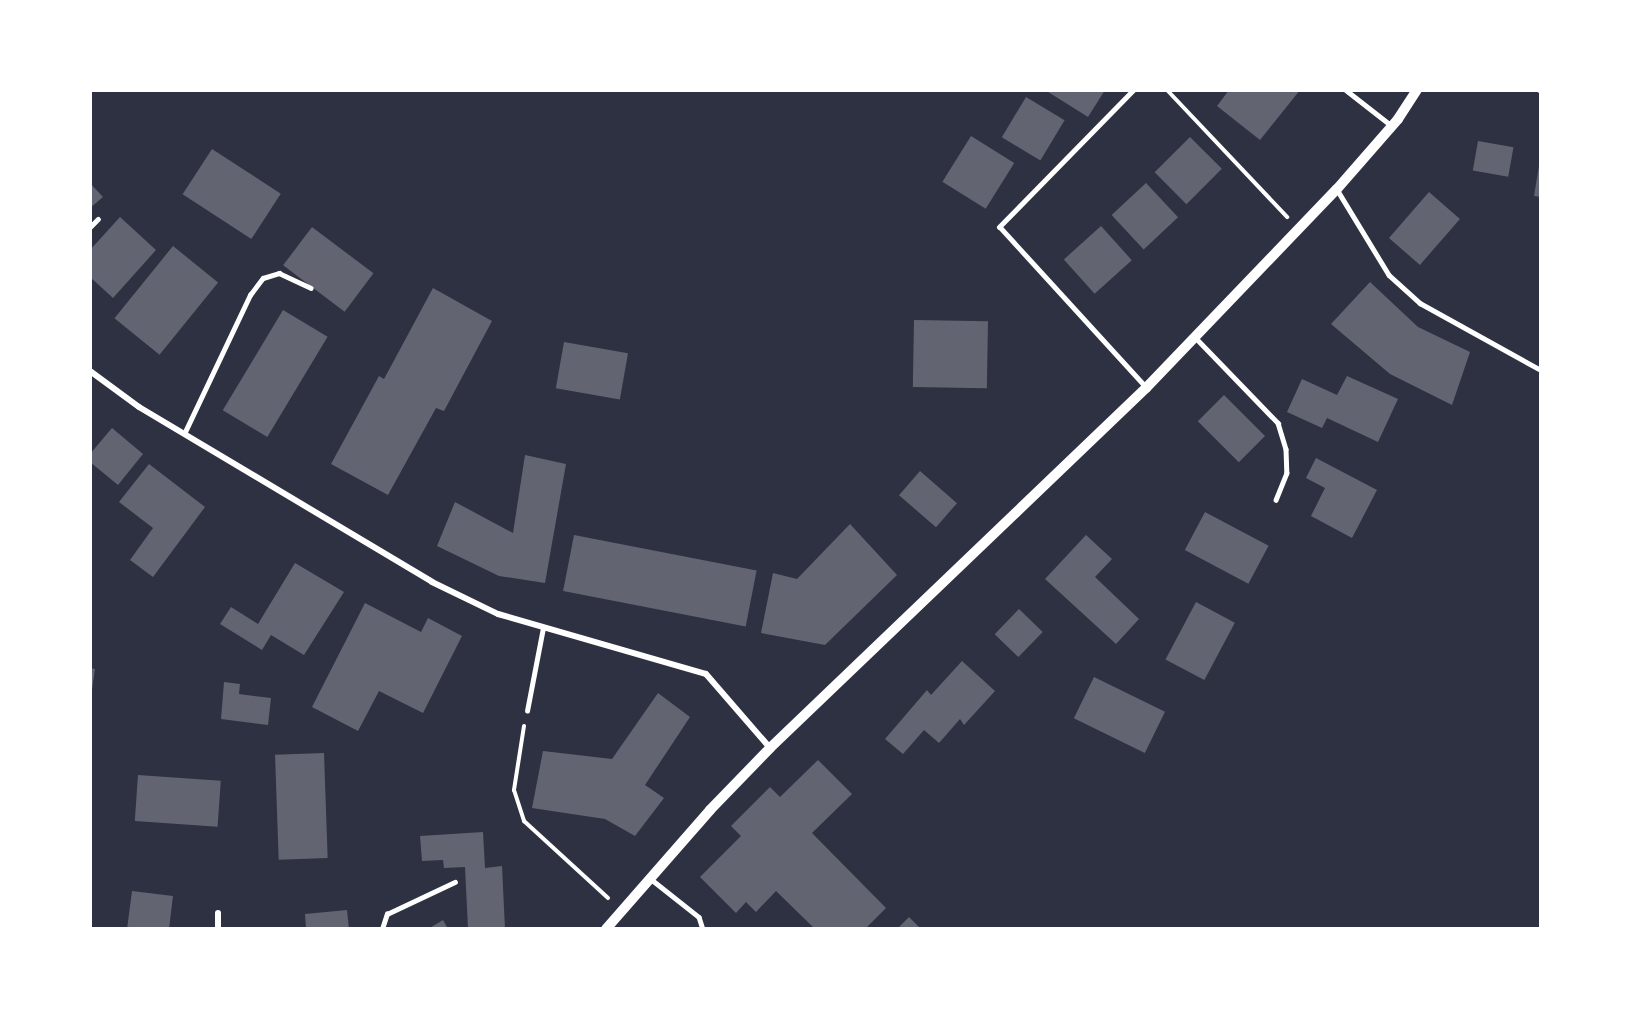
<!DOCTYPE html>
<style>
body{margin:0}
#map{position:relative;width:1631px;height:1019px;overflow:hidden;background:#2d3142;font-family:Mulish,sans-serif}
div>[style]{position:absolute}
.building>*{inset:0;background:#626471;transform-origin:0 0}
.path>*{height:4px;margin:-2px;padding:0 2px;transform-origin:2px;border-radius:2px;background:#fff}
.service>*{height:4.5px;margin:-2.25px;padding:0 2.25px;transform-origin:2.25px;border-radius:2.25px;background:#fff}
.minor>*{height:6px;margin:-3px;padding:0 3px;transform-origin:3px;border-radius:3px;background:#fff}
.tertiary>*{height:10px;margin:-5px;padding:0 5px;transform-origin:5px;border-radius:5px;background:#fff}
span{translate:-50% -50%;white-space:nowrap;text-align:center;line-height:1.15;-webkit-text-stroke:6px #fff;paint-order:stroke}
.frame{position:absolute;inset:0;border:92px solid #fff;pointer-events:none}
</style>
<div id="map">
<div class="building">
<div style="clip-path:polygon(1045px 90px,1105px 90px,1088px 117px)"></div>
<div style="clip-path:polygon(1229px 90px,1300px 90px,1260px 140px,1217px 106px)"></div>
<div style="left:1026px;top:97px;width:45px;height:47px;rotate:31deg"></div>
<div style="left:971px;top:136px;width:51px;height:54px;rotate:32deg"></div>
<div style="left:1190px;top:137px;width:45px;height:50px;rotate:45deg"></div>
<div style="left:1478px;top:141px;width:36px;height:30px;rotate:10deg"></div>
<div style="left:212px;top:149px;width:82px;height:54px;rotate:33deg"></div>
<div style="clip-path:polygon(1540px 160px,1541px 160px,1541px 197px,1534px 196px)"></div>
<div style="clip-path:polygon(90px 183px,103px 197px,90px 208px)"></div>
<div style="left:1146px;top:183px;width:47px;height:47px;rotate:47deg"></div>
<div style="left:1429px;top:192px;width:41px;height:61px;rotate:41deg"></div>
<div style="clip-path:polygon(120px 217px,156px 250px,113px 298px,90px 277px,90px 250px)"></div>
<div style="left:1101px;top:226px;width:46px;height:50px;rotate:48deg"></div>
<div style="left:312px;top:227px;width:77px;height:48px;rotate:37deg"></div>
<div style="left:173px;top:246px;width:58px;height:93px;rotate:39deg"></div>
<div style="clip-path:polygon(1370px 282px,1418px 327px,1470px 352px,1452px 405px,1390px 374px,1331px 324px)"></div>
<div style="clip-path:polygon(433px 288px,492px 321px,444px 411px,436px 408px,388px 495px,331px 464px,379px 376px,384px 379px)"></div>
<div style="left:283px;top:310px;width:52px;height:117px;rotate:31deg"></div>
<div style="left:914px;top:320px;width:74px;height:67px;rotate:1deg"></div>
<div style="left:564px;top:342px;width:65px;height:47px;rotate:10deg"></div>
<div style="clip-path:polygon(1347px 376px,1398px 399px,1378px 442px,1327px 418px,1322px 428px,1287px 412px,1302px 379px,1337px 395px)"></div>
<div style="left:1224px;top:395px;width:58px;height:37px;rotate:45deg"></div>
<div style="clip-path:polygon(112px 428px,143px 454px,118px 485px,90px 462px,90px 454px)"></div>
<div style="clip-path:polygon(525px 455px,566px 464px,545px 583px,499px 576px,437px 546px,455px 502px,513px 533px)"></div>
<div style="clip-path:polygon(1316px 458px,1377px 490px,1352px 538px,1311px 516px,1325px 488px,1306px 478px)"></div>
<div style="clip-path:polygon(149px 464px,205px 507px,153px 577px,130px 560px,153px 528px,119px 502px)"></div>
<div style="left:920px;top:471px;width:49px;height:32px;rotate:41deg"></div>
<div style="left:1205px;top:512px;width:72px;height:43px;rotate:28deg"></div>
<div style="clip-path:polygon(850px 524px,897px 575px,825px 645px,761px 633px,773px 573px,797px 579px)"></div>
<div style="left:574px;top:535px;width:186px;height:57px;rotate:11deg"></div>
<div style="clip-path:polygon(1086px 535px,1112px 559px,1095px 577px,1139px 619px,1116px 644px,1045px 579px)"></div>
<div style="clip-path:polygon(295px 563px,344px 592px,304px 655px,271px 635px,262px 650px,220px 624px,231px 607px,258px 624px)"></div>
<div style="left:1196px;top:602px;width:44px;height:65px;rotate:28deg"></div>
<div style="clip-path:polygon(365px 603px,421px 632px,428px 618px,462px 636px,423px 713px,379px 691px,358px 731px,312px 707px)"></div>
<div style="left:1019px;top:609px;width:33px;height:35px;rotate:44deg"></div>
<div style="clip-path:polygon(962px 661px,995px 691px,964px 725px,960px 719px,939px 743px,924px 730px,903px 754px,885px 739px,927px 690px,931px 695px)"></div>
<div style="clip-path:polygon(90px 668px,95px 669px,91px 697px,90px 697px)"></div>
<div style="left:1094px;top:677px;width:79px;height:46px;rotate:26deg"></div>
<div style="clip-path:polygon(224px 682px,240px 684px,239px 694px,271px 698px,268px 725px,221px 719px)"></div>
<div style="clip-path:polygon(658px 693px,690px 717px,645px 785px,664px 798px,635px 836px,605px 819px,532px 808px,543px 751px,612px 759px)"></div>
<div style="left:324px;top:753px;width:105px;height:49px;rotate:88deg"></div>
<div style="clip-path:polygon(818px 760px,852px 794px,812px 833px,886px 908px,865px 929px,815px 929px,776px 891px,756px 912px,746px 902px,736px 913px,700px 877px,741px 836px,731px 826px,770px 787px,780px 797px)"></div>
<div style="left:138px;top:775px;width:83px;height:46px;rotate:4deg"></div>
<div style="clip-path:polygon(483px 832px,485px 868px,502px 866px,505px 929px,468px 929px,465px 867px,444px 868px,443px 860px,422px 861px,420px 836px)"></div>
<div style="clip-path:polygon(132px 891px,173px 896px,169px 929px,127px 929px)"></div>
<div style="clip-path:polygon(347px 910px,349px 929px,306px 929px,305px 914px)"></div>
<div style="clip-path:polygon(909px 917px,921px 929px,897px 929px)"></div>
<div style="clip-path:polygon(443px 920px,448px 929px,428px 929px)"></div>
</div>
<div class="path">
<div style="left:1167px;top:90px;width:175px;rotate:46.6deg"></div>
<div style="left:524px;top:726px;width:65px;rotate:98.9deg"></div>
<div style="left:514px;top:790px;width:33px;rotate:72deg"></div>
<div style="left:524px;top:821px;width:114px;rotate:42.5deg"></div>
</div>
<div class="service">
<div style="left:1134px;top:90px;width:192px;rotate:134.4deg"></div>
<div style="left:1000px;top:227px;width:217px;rotate:47.6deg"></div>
<div style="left:1346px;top:90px;width:58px;rotate:38deg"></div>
<div style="left:1338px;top:191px;width:98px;rotate:58.7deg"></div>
<div style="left:1389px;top:275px;width:42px;rotate:42.1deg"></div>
<div style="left:1420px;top:303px;width:136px;rotate:29deg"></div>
<div style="left:90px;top:227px;width:11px;rotate:-45deg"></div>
<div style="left:1195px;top:337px;width:120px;rotate:46deg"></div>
<div style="left:1278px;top:423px;width:27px;rotate:73deg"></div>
<div style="left:1286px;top:449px;width:24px;rotate:88deg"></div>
<div style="left:1287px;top:473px;width:29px;rotate:112deg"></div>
<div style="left:184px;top:434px;width:154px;rotate:-64.6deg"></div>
<div style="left:250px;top:295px;width:21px;rotate:-53deg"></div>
<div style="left:263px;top:278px;width:17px;rotate:-17deg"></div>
<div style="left:279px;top:273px;width:35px;rotate:25deg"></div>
<div style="left:527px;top:711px;width:85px;rotate:-79.1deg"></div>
<div style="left:651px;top:879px;width:61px;rotate:38.4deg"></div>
<div style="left:699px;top:917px;width:13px;rotate:72deg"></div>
<div style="left:382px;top:929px;width:16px;rotate:-72deg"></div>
<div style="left:387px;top:914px;width:75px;rotate:-25.2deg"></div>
</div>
<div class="minor">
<div style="left:1540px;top:90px;width:1px"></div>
<div style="left:90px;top:371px;width:61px;rotate:36.3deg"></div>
<div style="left:139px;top:407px;width:341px;rotate:30.8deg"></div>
<div style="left:432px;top:582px;width:73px;rotate:25.9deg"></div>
<div style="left:498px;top:614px;width:216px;rotate:16.1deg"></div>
<div style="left:706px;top:674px;width:98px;rotate:49.1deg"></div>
<div style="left:218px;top:913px;width:16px;rotate:90deg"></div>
</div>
<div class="tertiary">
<div style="left:606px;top:929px;width:158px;rotate:-48.8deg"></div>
<div style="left:710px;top:810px;width:86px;rotate:-45.9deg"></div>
<div style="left:770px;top:748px;width:521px;rotate:-43.75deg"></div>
<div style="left:1146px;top:388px;width:276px;rotate:-46.2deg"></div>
<div style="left:1337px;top:189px;width:93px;rotate:-48.9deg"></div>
<div style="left:1398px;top:119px;width:35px;rotate:-57deg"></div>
</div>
<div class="frame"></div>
</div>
